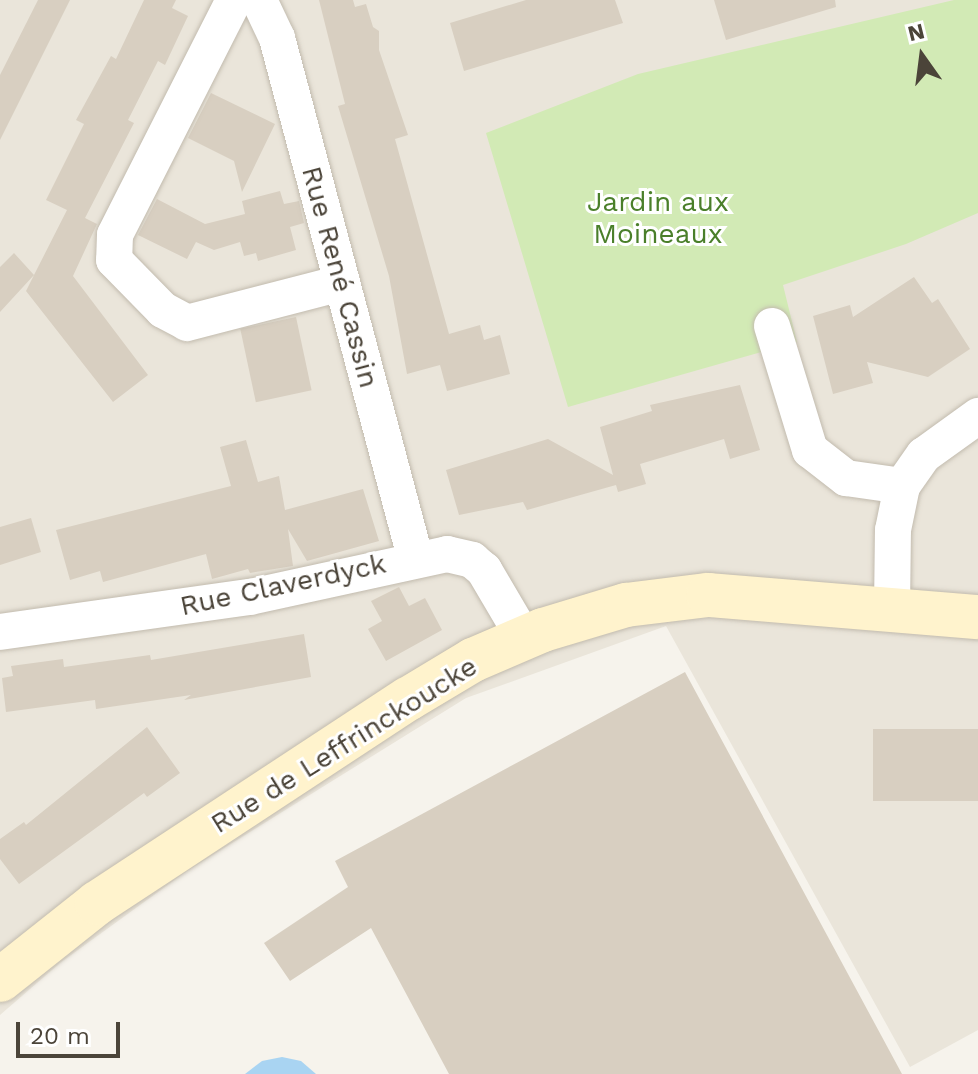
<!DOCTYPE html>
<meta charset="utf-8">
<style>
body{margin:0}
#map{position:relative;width:978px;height:1074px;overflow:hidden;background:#f6f3ec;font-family:"Work Sans",sans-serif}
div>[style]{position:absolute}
.residential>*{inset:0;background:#eae5da}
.green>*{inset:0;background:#d2eab5}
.water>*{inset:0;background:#a9d4f2}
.building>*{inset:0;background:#d8cfc1;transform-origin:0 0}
.roads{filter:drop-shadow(0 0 2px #c2bbae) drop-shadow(0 0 2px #c2bbae)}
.street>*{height:36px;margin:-18px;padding:0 18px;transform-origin:18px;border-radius:18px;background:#fff}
.secondary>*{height:44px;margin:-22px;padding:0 22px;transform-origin:22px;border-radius:22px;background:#fff3cd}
span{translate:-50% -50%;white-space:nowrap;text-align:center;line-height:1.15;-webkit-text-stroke:6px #fff;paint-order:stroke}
.park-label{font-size:28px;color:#4a7f2a}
.street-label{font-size:28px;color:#4b4439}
.north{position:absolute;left:882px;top:16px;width:80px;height:80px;-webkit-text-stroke:6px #fff;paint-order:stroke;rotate:346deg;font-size:22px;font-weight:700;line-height:32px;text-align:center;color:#4b4439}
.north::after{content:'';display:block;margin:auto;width:28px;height:36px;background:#4b4439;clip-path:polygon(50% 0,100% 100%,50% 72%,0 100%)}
.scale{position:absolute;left:16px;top:1022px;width:104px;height:36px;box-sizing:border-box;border:4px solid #4b4439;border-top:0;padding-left:10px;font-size:24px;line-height:28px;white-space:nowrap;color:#4b4439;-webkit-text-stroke:6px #fff;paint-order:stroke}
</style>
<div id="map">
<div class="residential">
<div style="clip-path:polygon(0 0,978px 0,978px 1030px,910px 1067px,666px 626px,466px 698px,187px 871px,60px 963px,0 1015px)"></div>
</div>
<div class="green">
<div style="clip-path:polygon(954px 0,978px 0,978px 213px,906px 244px,783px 285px,797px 342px,568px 407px,486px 133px,638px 74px)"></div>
</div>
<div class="water">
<div style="clip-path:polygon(282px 1057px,301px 1061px,316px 1074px,245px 1074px,262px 1061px)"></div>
</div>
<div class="building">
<div style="clip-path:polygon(38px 0,70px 0,0 140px,0 75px)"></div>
<div style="clip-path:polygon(144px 0,176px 0,172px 8px,188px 16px,165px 65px,158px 61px,128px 120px,134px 123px,85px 218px,97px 224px,73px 276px,148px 375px,113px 402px,26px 291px,34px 275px,0 312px,0 267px,14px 253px,34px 275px,67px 210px,46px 200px,84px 124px,76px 120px,111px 56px,116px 59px)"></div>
<div style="clip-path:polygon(319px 0,353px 0,355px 7px,366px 4px,373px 27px,379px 31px,379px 50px,408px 135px,395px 139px,449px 334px,480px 325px,484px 340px,500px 335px,510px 374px,447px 391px,440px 365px,407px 374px,389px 276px,338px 106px,345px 104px)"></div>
<div style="clip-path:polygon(526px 0,615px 0,623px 23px,464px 71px,450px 23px)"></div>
<div style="clip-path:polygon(714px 0,835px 0,836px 7px,726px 40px)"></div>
<div style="clip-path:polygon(211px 93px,275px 124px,242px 192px,234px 161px,188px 138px)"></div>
<div style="clip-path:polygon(280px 191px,284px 204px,299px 201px,304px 223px,290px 227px,296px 250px,258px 261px,256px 253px,244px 256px,240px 242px,214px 250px,196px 242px,187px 259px,138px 235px,157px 199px,205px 224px,245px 214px,242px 201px)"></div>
<div style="clip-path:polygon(914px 277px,932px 303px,938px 299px,970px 349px,928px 377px,867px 362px,873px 383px,833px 394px,813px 316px,850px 305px,853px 317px)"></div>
<div style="left:296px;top:317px;width:75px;height:57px;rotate:78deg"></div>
<div style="clip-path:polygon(740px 385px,760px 450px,730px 459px,724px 439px,640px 464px,646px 484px,618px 492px,616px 485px,527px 510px,523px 502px,459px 515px,446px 470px,548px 439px,613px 475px,600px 427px,652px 411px,650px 405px)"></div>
<div style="clip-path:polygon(246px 440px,258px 482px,279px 476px,285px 510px,363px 489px,379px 541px,307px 561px,288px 529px,293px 566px,250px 573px,248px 569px,212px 579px,206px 554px,103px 582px,100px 571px,70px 580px,56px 530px,231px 486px,220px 447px)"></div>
<div style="clip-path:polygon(31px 518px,41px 552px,0 565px,0 527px)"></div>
<div style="clip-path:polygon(399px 587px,409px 606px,425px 598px,442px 630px,386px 661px,368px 629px,382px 621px,371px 601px)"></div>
<div style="clip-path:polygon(304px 634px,311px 677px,184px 700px,191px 695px,96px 709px,95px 700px,6px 712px,2px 678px,13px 676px,11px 666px,63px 659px,64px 667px,150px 655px,151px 660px)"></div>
<div style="clip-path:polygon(685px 672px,902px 1074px,449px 1074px,371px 928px,290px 981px,264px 943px,348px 887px,335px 861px)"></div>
<div style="clip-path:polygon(147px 727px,180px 773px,147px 797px,144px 793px,19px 884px,0 859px,0 839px,24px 822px,26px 825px)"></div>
<div style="left:978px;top:729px;width:72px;height:105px;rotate:90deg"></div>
</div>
<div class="roads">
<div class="street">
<div style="left:234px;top:0;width:263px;rotate:116.9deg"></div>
<div style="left:115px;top:235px;width:25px;rotate:92deg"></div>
<div style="left:114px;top:260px;width:70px;rotate:45.6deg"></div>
<div style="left:163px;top:310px;width:27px;rotate:28deg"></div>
<div style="left:187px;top:323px;width:160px;rotate:-14.5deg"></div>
<div style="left:259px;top:0;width:42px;rotate:64.7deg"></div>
<div style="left:277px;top:38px;width:537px;rotate:75.11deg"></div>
<div style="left:772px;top:326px;width:130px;rotate:73deg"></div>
<div style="left:810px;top:450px;width:46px;rotate:37.9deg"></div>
<div style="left:846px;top:478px;width:57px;rotate:8.1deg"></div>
<div style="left:892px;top:609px;width:79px;rotate:-89.3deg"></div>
<div style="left:893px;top:530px;width:45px;rotate:-78.4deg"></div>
<div style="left:902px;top:486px;width:38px;rotate:-55deg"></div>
<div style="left:924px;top:455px;width:67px;rotate:-35.8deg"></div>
<div style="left:0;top:632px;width:252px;rotate:-8deg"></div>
<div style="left:250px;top:597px;width:202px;rotate:-12.3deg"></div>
<div style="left:447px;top:554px;width:26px;rotate:13deg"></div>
<div style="left:472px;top:560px;width:16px;rotate:40deg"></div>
<div style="left:484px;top:570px;width:79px;rotate:59.5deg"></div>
</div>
<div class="secondary">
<div style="left:0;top:980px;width:124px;rotate:-38.4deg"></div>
<div style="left:97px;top:903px;width:372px;rotate:-33.3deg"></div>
<div style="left:408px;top:699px;width:76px;rotate:-31deg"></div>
<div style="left:473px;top:660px;width:76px;rotate:-23.2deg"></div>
<div style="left:543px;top:630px;width:87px;rotate:-16.8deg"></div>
<div style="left:626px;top:605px;width:83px;rotate:-7deg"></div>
<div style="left:708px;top:595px;width:271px;rotate:4.7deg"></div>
</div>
</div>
<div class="park-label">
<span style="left:658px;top:218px">Jardin aux<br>Moineaux</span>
</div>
<div class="street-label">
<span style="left:340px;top:277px;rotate:75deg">Rue René Cassin</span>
<span style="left:283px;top:585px;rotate:-12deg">Rue Claverdyck</span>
<span style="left:344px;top:745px;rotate:-32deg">Rue de Leffrinckoucke</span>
</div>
<div class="north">N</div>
<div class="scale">20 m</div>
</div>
